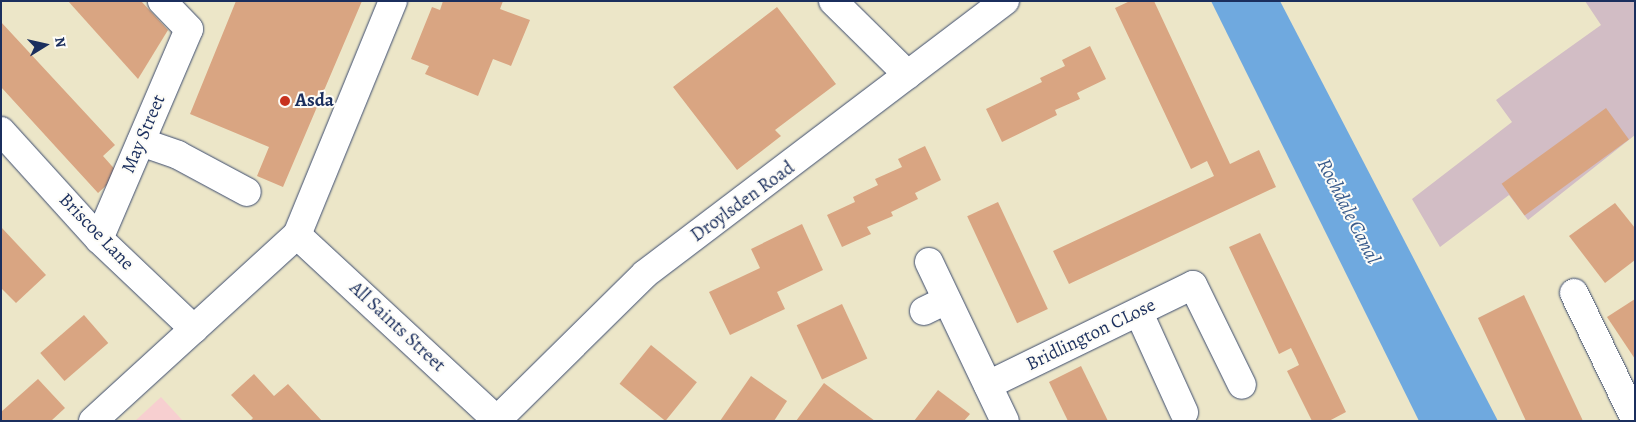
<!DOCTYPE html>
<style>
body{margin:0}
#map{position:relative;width:1636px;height:422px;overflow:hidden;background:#ece6c8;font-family:Alegreya,serif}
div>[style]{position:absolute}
.built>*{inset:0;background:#f7cfd0}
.industrial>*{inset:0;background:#d2bdc5}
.water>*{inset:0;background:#6fa9df}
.building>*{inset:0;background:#d9a582;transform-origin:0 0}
.roads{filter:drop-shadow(0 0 1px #3a4a6e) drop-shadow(0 0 1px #3a4a6e)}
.minor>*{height:28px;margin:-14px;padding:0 14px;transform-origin:14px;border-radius:14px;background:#fff}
.dots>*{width:14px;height:14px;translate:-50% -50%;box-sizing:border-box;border:2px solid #fdfcf7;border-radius:50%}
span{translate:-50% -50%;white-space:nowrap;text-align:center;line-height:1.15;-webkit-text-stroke:4px #fdfcf7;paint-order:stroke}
.poi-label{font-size:19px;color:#1b2f5e;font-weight:700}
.left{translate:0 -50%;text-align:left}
.street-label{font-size:19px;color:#1b2f5e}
.water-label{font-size:20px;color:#385a8b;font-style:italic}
.frame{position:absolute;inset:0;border:2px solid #1b2f5e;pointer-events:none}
.north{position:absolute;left:20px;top:20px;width:50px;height:50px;-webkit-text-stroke:4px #fdfcf7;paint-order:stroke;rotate:80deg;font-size:14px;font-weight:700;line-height:20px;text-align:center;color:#1b2f5e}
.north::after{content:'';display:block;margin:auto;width:18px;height:22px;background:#1b2f5e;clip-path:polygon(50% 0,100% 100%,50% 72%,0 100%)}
</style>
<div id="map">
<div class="built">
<div style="clip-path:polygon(161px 397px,183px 421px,135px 421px)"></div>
</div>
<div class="industrial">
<div style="clip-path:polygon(1585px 1px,1635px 1px,1635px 135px,1528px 220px,1509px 195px,1440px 247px,1412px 199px,1512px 122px,1496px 100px,1601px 25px)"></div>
</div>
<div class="water">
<div style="clip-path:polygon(1211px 1px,1280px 1px,1498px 421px,1419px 421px)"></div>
</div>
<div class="building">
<div style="clip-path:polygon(68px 1px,141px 1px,168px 30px,138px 79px)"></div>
<div style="clip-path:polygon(236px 1px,362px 1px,283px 187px,257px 176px,269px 147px,190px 114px)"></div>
<div style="clip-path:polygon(443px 1px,503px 1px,500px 9px,530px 20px,511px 66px,493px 59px,478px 96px,425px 74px,429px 66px,411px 59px,432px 7px,440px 10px)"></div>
<div style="clip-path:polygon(1130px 1px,1154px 1px,1230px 164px,1259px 150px,1276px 187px,1069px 284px,1053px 251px,1214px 176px,1207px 161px,1191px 169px,1115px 8px)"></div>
<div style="clip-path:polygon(777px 7px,836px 84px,775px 130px,781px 136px,737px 170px,673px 87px)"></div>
<div style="clip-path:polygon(1px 22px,115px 145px,103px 156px,119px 174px,98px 193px,1px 87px)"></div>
<div style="clip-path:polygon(1090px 46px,1106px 79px,1077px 93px,1080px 99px,1055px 110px,1057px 115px,1002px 142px,986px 109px,1042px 82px,1040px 78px,1065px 66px,1062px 60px)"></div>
<div style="left:1606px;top:108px;width:39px;height:129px;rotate:54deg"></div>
<div style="clip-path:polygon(925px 146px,941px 180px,915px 193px,918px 199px,891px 212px,893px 216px,867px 227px,871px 234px,842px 247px,827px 215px,855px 202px,853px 197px,878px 185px,875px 179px,902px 167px,898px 159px)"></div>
<div style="left:998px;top:202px;width:118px;height:34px;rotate:65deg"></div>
<div style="clip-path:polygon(1615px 203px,1635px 228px,1635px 260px,1605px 283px,1569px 236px)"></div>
<div style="clip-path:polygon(802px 224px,823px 270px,777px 292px,785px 309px,730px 335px,709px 292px,760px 268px,751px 249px)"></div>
<div style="clip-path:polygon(1px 227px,46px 275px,16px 303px,1px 288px)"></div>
<div style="clip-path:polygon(1260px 233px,1346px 412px,1329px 421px,1312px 421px,1287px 371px,1299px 365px,1296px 358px,1291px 348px,1279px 354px,1229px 247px)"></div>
<div style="clip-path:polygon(1524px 295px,1583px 421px,1526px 421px,1478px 318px)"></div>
<div style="clip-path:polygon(1635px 299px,1635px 359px,1607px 317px)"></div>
<div style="left:842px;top:304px;width:60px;height:50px;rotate:65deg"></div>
<div style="left:84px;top:315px;width:37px;height:58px;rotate:49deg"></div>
<div style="left:651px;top:345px;width:59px;height:50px;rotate:39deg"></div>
<div style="clip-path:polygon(1081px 366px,1108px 421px,1068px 421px,1049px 382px)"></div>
<div style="clip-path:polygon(254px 374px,274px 396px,288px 384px,322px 421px,250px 421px,253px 418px,231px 395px)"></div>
<div style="clip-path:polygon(751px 376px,787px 401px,774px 421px,720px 421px)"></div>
<div style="clip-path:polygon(38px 379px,65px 408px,51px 421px,1px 421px,1px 412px)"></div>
<div style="clip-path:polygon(824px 383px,875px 421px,796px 421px)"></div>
<div style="clip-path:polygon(938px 390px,970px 414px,964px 421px,914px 421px)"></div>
</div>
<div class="roads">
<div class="minor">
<div style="left:833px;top:1px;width:105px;rotate:44.6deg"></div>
<div style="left:1px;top:131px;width:146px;rotate:47.8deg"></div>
<div style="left:99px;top:239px;width:131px;rotate:43.5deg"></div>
<div style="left:141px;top:142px;width:39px;rotate:19deg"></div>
<div style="left:178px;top:155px;width:78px;rotate:28.2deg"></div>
<div style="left:297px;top:235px;width:271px;rotate:42.8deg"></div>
<div style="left:99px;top:239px;width:228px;rotate:-66.8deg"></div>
<div style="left:189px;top:29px;width:39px;rotate:-134deg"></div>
<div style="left:929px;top:262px;width:176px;rotate:64.5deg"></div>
<div style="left:1574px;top:293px;width:140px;rotate:64.2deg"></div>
<div style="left:924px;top:311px;width:25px;rotate:-26deg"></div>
<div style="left:1139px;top:313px;width:109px;rotate:65.6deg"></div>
<div style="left:988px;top:385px;width:228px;rotate:-26deg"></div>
<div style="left:1193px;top:285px;width:111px;rotate:63.9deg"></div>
<div style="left:93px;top:421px;width:276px;rotate:-42.4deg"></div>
<div style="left:297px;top:235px;width:253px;rotate:-67.7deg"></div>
<div style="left:496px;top:421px;width:209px;rotate:-44.6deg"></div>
<div style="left:645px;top:274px;width:452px;rotate:-37.2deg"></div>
</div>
</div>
<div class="dots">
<div style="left:285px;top:101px;background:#c8321e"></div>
</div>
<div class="poi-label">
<span class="left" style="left:295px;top:101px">Asda</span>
</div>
<div class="street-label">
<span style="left:144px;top:134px;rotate:-67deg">May Street</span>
<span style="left:743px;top:202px;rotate:-36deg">Droylsden Road</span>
<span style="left:96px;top:232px;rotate:46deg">Briscoe Lane</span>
<span style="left:397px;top:327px;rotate:43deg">All Saints Street</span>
<span style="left:1091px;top:335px;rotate:-26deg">Bridlington CLose</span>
</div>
<div class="water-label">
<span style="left:1349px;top:211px;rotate:63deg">Rochdale Canal</span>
</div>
<div class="frame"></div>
<div class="north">N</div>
</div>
